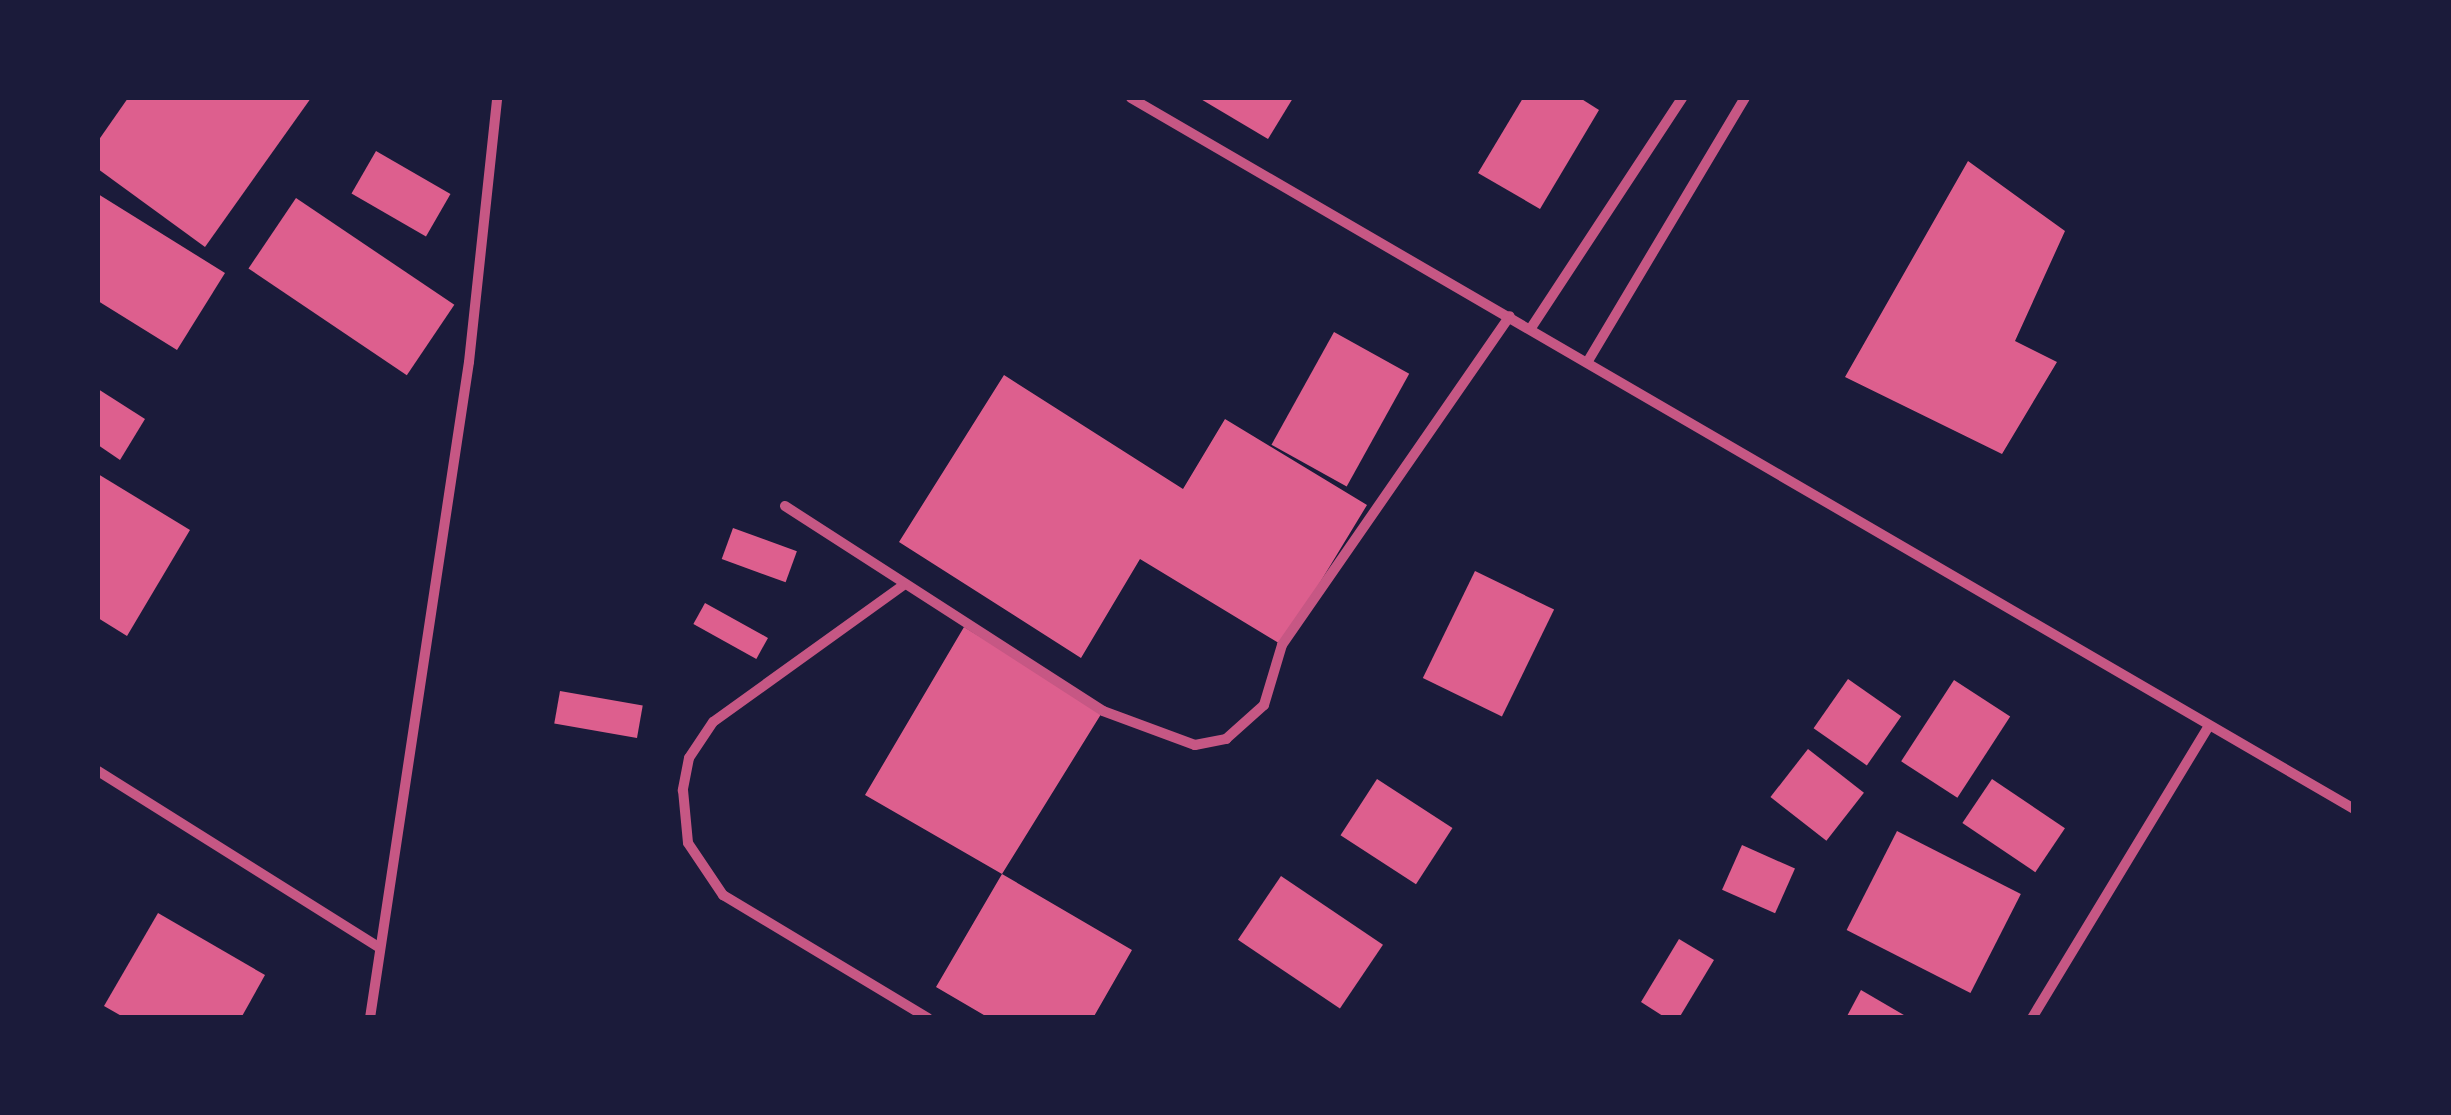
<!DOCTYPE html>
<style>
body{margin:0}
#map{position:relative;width:2451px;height:1115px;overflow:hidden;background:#1b1b3a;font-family:"PT Sans",sans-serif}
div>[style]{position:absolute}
.building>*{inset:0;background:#dd5f8e;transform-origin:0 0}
.minor>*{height:10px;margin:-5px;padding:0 5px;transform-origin:5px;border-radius:5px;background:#c65784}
span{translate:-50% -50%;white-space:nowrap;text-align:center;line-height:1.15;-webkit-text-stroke:8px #1b1b3a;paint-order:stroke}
.frame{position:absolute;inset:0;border:100px solid #1b1b3a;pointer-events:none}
</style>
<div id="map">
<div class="building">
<div style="clip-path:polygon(128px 98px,311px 98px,205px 247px,98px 169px,98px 141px)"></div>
<div style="clip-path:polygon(1199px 98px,1293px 98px,1268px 139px)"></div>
<div style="clip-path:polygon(1523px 98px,1580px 98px,1599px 110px,1540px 209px,1478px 173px)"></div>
<div style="left:376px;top:151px;width:86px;height:49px;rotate:30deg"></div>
<div style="clip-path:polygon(1968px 161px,2065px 231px,2015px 341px,2057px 362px,2002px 454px,1845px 377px)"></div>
<div style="clip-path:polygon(98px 194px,225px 273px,177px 350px,98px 301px)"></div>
<div style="left:296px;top:198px;width:191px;height:85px;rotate:34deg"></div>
<div style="left:1334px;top:332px;width:86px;height:129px;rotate:29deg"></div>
<div style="clip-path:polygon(1004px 375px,1183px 489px,1225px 419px,1367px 505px,1282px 645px,1140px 559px,1081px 658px,899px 542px)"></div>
<div style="clip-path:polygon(98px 389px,145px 419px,120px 460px,98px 445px)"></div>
<div style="clip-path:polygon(98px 474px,190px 530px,127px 636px,98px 618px)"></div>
<div style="left:733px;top:528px;width:68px;height:33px;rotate:20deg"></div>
<div style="left:1475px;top:571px;width:88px;height:119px;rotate:26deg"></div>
<div style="left:705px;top:603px;width:72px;height:24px;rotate:29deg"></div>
<div style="clip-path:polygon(964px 627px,1103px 711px,1002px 874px,1132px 950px,1093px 1018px,989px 1018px,936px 987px,1002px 874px,865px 795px)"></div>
<div style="left:1848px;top:679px;width:65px;height:60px;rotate:35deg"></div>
<div style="left:1954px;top:680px;width:67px;height:97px;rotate:33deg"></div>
<div style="left:560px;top:691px;width:84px;height:33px;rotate:10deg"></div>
<div style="left:1808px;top:749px;width:71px;height:61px;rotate:38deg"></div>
<div style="left:1377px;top:779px;width:90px;height:67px;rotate:33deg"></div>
<div style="left:1992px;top:779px;width:88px;height:53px;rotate:34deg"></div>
<div style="left:1897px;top:831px;width:139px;height:111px;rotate:27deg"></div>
<div style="left:1742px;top:845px;width:58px;height:49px;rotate:24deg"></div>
<div style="left:1281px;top:876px;width:123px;height:77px;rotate:34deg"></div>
<div style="clip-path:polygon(158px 913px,265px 975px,241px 1018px,125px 1018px,104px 1006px)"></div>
<div style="clip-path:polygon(1679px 939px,1714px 960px,1679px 1018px,1666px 1018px,1641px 1002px)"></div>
<div style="clip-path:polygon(1861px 990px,1909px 1018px,1846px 1018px)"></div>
</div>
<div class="minor">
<div style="left:1131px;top:98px;width:1415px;rotate:30.17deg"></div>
<div style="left:1531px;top:328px;width:275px;rotate:-56.7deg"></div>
<div style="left:1588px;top:361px;width:306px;rotate:-59.2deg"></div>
<div style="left:785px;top:506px;width:378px;rotate:32.8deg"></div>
<div style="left:1103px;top:711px;width:98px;rotate:20.3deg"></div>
<div style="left:1195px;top:745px;width:32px;rotate:-11deg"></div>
<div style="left:1226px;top:739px;width:51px;rotate:-41.8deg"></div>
<div style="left:1264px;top:705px;width:63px;rotate:-73.3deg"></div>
<div style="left:1282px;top:645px;width:400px;rotate:-55.3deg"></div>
<div style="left:905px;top:584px;width:236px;rotate:144.3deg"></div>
<div style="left:713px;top:722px;width:43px;rotate:123.7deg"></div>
<div style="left:689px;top:758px;width:33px;rotate:101deg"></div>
<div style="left:683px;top:790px;width:53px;rotate:84.6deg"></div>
<div style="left:688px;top:843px;width:63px;rotate:56.1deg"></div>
<div style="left:723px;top:895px;width:239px;rotate:31deg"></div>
<div style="left:98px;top:771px;width:332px;rotate:32.1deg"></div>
<div style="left:370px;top:1018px;width:663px;rotate:-81.42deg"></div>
<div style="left:469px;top:362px;width:265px;rotate:-83.9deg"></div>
<div style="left:2032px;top:1018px;width:338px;rotate:-58.8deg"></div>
</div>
<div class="frame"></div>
</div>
